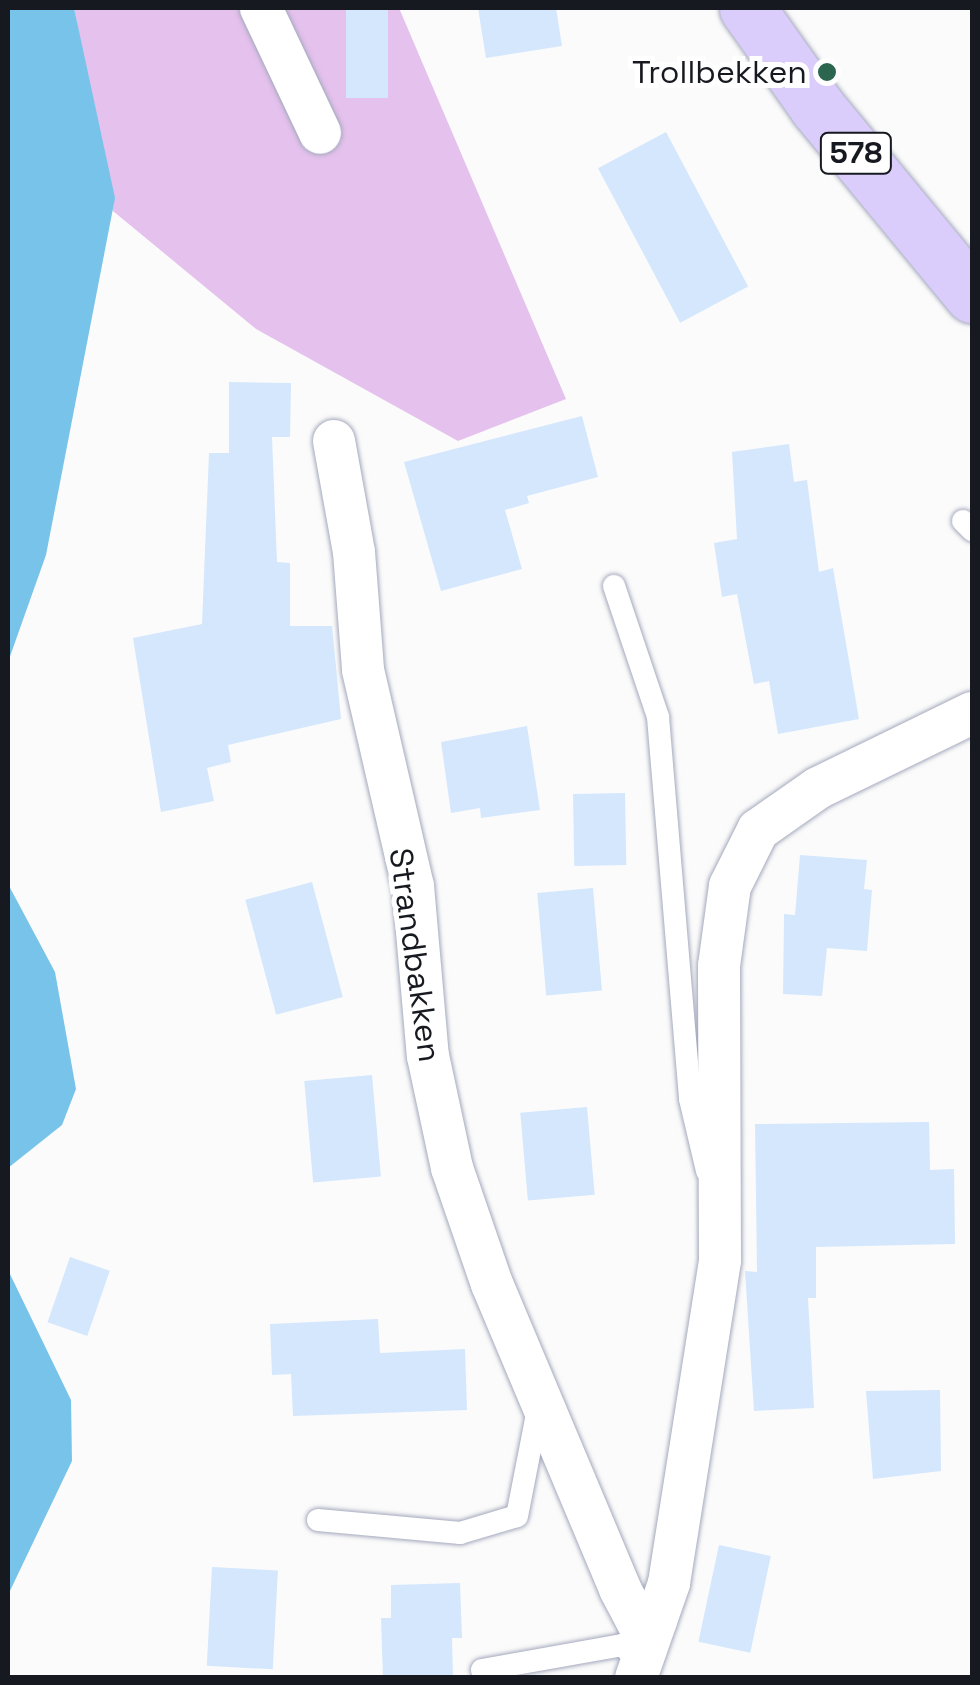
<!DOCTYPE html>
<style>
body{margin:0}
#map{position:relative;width:980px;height:1685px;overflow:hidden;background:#fbfbfb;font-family:"Space Grotesk",sans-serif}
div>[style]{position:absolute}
.green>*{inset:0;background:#e5c1ed}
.water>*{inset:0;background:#77c3e9}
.building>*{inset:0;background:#d4e7fd;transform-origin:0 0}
.roads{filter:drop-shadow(0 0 2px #a4a9bd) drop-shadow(0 0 2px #a4a9bd)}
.service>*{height:22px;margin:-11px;padding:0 11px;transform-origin:11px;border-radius:11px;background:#fff}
.minor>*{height:42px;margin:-21px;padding:0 21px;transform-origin:21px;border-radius:21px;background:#fff}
.primary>*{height:55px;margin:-27.5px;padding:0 27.5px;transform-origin:27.5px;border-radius:27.5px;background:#dbcdfb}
.dots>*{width:28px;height:28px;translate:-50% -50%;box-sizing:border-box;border:5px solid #fff;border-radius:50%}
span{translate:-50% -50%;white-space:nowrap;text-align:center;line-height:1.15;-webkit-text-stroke:10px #fff;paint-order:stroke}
.shield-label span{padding:2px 8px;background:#fff;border:2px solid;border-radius:8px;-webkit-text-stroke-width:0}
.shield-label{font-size:30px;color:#171920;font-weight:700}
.poi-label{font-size:32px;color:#171920}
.right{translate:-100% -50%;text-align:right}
.street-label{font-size:32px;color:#171920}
.frame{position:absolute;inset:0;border:10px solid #171920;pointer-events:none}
</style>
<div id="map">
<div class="green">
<div style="clip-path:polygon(74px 8px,399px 8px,566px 399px,458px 441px,256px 329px,113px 211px)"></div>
</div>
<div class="water">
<div style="clip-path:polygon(8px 8px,74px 8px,115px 198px,46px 555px,8px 662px)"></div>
<div style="clip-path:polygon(8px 884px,55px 972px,76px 1089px,62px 1125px,8px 1168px)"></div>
<div style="clip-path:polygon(8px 1270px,71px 1400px,72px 1461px,8px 1595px)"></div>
</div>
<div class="building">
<div style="left:346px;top:8px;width:42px;height:90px"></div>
<div style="clip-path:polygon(478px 8px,556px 8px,562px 46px,486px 58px)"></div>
<div style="left:666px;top:132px;width:175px;height:77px;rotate:62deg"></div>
<div style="clip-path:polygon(229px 382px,291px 383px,290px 437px,272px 437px,277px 562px,290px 563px,290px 626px,332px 626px,341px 719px,228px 745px,231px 762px,207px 768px,214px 801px,161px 812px,133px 638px,202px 624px,209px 453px,229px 453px)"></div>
<div style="clip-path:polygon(582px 416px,598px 477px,527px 496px,529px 503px,505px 510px,522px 569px,441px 591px,404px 462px)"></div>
<div style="clip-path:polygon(789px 444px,794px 482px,807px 480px,819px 572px,833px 568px,859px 719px,778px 734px,769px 681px,754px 684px,737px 594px,722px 597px,714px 543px,737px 539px,732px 452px)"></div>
<div style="clip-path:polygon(527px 726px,540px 810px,481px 818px,480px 808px,451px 813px,441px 742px)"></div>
<div style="left:625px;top:793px;width:72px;height:52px;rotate:89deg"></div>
<div style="clip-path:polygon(800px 855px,867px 860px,864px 889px,872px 890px,867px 951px,827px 948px,822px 996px,783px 994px,784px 914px,795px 915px)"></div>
<div style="left:312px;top:882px;width:119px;height:69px;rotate:75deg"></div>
<div style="left:593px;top:888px;width:103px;height:56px;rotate:85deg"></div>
<div style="left:372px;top:1075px;width:102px;height:68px;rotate:85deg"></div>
<div style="left:587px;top:1107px;width:88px;height:67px;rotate:85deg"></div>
<div style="clip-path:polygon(929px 1122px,930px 1170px,954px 1169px,955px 1244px,816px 1247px,816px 1298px,808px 1298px,814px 1408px,754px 1411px,745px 1271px,757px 1272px,755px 1124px)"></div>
<div style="left:70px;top:1257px;width:42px;height:69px;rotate:19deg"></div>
<div style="clip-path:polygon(378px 1319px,380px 1353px,465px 1349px,467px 1410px,293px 1416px,291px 1374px,272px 1375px,270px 1324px)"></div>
<div style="clip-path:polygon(940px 1390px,941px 1471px,873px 1479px,866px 1391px)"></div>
<div style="left:719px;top:1545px;width:53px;height:99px;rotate:12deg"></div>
<div style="left:212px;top:1567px;width:66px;height:99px;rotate:3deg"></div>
<div style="clip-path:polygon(460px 1583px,462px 1638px,452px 1638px,453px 1678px,383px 1678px,381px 1618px,391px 1618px,391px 1585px)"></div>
</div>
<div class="roads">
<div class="service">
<div style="left:963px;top:521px;width:13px;rotate:45deg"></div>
<div style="left:614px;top:586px;width:138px;rotate:71.4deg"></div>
<div style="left:658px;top:717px;width:383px;rotate:85.2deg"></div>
<div style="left:690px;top:1099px;width:74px;rotate:76.7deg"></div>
<div style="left:318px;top:1520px;width:143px;rotate:5.2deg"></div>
<div style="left:460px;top:1533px;width:59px;rotate:-16.6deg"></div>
<div style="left:517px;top:1516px;width:109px;rotate:-78.9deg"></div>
<div style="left:482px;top:1670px;width:142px;rotate:-10.1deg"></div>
<div style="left:622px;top:1645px;width:23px;rotate:43deg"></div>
</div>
<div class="minor">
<div style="left:261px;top:8px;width:138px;rotate:64.7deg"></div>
<div style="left:334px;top:441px;width:113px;rotate:79.8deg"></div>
<div style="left:354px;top:552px;width:118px;rotate:85.6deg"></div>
<div style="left:363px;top:670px;width:222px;rotate:77deg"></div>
<div style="left:413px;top:886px;width:171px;rotate:85deg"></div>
<div style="left:428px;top:1056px;width:115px;rotate:77.9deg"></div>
<div style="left:452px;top:1168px;width:123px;rotate:71deg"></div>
<div style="left:492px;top:1284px;width:331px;rotate:67.2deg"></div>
<div style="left:620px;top:1589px;width:38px;rotate:62deg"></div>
<div style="left:638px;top:1623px;width:18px;rotate:-6deg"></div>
<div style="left:636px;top:1678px;width:101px;rotate:-70.8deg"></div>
<div style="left:669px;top:1583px;width:327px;rotate:-81deg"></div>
<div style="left:720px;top:1260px;width:294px;rotate:-90.2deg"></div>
<div style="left:719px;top:966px;width:81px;rotate:-82.2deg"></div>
<div style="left:730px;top:886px;width:63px;rotate:-63.4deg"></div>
<div style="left:758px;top:830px;width:73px;rotate:-35deg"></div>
<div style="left:818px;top:788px;width:171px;rotate:-26deg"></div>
</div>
<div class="primary">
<div style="left:747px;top:8px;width:121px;rotate:54.7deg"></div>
<div style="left:817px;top:107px;width:244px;rotate:50.5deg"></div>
</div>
</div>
<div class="dots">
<div style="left:827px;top:72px;background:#2c664e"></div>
</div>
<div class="shield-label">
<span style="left:856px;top:153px">578</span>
</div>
<div class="poi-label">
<span class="right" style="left:807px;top:72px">Trollbekken</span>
</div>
<div class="street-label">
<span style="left:415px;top:955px;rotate:82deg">Strandbakken</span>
</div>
<div class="frame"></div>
</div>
